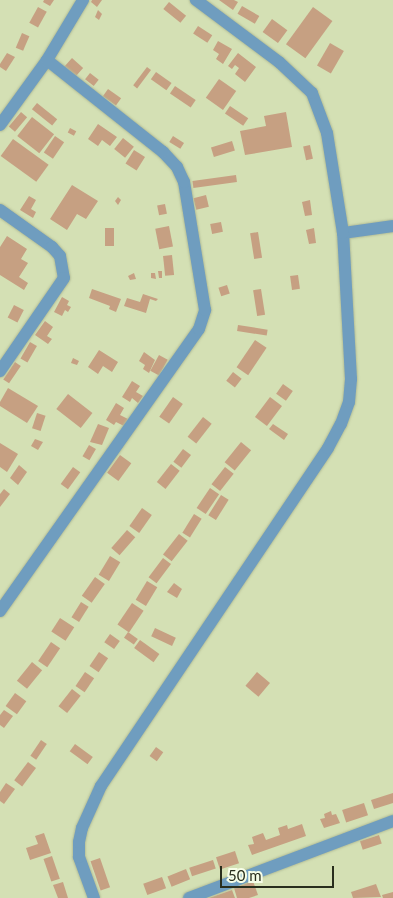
<!DOCTYPE html>
<style>
body{margin:0}
#map{position:relative;width:393px;height:898px;overflow:hidden;background:#d4e0b4;font-family:Lato,sans-serif}
div>[style]{position:absolute}
.building>*{inset:0;background:#c6a082;transform-origin:0 0}
.roads{filter:drop-shadow(0 0 1px #b2bc96) drop-shadow(0 0 1px #b2bc96)}
.minor>*{height:12px;margin:-6px;padding:0 6px;transform-origin:6px;border-radius:6px;background:#6f9dbf}
span{translate:-50% -50%;white-space:nowrap;text-align:center;line-height:1.15;-webkit-text-stroke:4px #f7fee8;paint-order:stroke}
.scale{position:absolute;left:220px;top:866px;width:114px;height:22px;box-sizing:border-box;border:2px solid #292e1d;border-top:0;padding-left:6px;font-size:15px;line-height:18px;white-space:nowrap;color:#292e1d;-webkit-text-stroke:4px #f7fee8;paint-order:stroke}
</style>
<div id="map">
<div class="building">
<div style="clip-path:polygon(44px 0,54px 0,50px 6px,43px 2px)"></div>
<div style="clip-path:polygon(92px 0,102px 0,97px 7px,91px 2px)"></div>
<div style="clip-path:polygon(219px 0,234px 0,238px 2px,233px 10px)"></div>
<div style="left:169px;top:2px;width:22px;height:9px;rotate:39deg"></div>
<div style="left:242px;top:6px;width:20px;height:9px;rotate:30deg"></div>
<div style="left:38px;top:7px;width:10px;height:18px;rotate:29deg"></div>
<div style="left:313px;top:7px;width:24px;height:46px;rotate:36deg"></div>
<div style="clip-path:polygon(98px 10px,102px 14px,99px 20px,95px 17px)"></div>
<div style="left:272px;top:19px;width:19px;height:16px;rotate:36deg"></div>
<div style="left:198px;top:26px;width:17px;height:9px;rotate:33deg"></div>
<div style="left:22px;top:33px;width:8px;height:16px;rotate:23deg"></div>
<div style="clip-path:polygon(218px 41px,232px 49px,223px 64px,216px 59px,219px 54px,213px 50px)"></div>
<div style="left:330px;top:43px;width:16px;height:26px;rotate:30deg"></div>
<div style="clip-path:polygon(7px 53px,15px 57px,6px 71px,0 67px,0 64px)"></div>
<div style="clip-path:polygon(238px 53px,256px 67px,245px 82px,235px 74px,239px 68px,235px 65px,232px 69px,228px 66px)"></div>
<div style="left:72px;top:58px;width:15px;height:12px;rotate:42deg"></div>
<div style="left:147px;top:67px;width:5px;height:23px;rotate:37deg"></div>
<div style="left:156px;top:72px;width:19px;height:9px;rotate:35deg"></div>
<div style="left:90px;top:73px;width:11px;height:8px;rotate:38deg"></div>
<div style="left:219px;top:79px;width:21px;height:23px;rotate:35deg"></div>
<div style="left:175px;top:86px;width:25px;height:9px;rotate:34deg"></div>
<div style="left:108px;top:89px;width:16px;height:9px;rotate:35deg"></div>
<div style="left:37px;top:103px;width:26px;height:8px;rotate:39deg"></div>
<div style="left:230px;top:106px;width:22px;height:9px;rotate:34deg"></div>
<div style="left:21px;top:112px;width:8px;height:19px;rotate:40deg"></div>
<div style="clip-path:polygon(286px 112px,292px 147px,245px 155px,240px 131px,266px 126px,264px 116px)"></div>
<div style="left:32px;top:117px;width:28px;height:24px;rotate:38deg"></div>
<div style="clip-path:polygon(98px 124px,117px 137px,110px 146px,102px 140px,98px 146px,88px 139px)"></div>
<div style="left:70px;top:128px;width:7px;height:5px;rotate:27deg"></div>
<div style="left:55px;top:136px;width:11px;height:20px;rotate:34deg"></div>
<div style="left:173px;top:136px;width:13px;height:7px;rotate:32deg"></div>
<div style="left:123px;top:138px;width:14px;height:14px;rotate:39deg"></div>
<div style="left:13px;top:139px;width:44px;height:21px;rotate:36deg"></div>
<div style="left:232px;top:141px;width:10px;height:22px;rotate:73deg"></div>
<div style="left:310px;top:145px;width:14px;height:7px;rotate:78deg"></div>
<div style="left:134px;top:150px;width:13px;height:16px;rotate:32deg"></div>
<div style="left:236px;top:175px;width:7px;height:44px;rotate:82deg"></div>
<div style="clip-path:polygon(72px 185px,98px 201px,86px 219px,77px 214px,67px 230px,50px 219px)"></div>
<div style="left:206px;top:195px;width:12px;height:13px;rotate:76deg"></div>
<div style="clip-path:polygon(29px 196px,36px 200px,31px 209px,36px 212px,33px 218px,20px 210px)"></div>
<div style="clip-path:polygon(118px 197px,121px 200px,118px 205px,115px 201px)"></div>
<div style="clip-path:polygon(310px 200px,312px 215px,305px 216px,302px 202px)"></div>
<div style="left:165px;top:204px;width:10px;height:8px;rotate:79deg"></div>
<div style="left:221px;top:222px;width:10px;height:11px;rotate:79deg"></div>
<div style="left:169px;top:226px;width:21px;height:14px;rotate:79deg"></div>
<div style="left:105px;top:228px;width:9px;height:18px"></div>
<div style="clip-path:polygon(314px 228px,316px 243px,309px 244px,306px 230px)"></div>
<div style="left:258px;top:232px;width:26px;height:8px;rotate:81deg"></div>
<div style="clip-path:polygon(7px 236px,27px 249px,21px 259px,28px 263px,19px 277px,28px 283px,24px 290px,0 275px,0 247px)"></div>
<div style="left:172px;top:255px;width:20px;height:9px;rotate:84deg"></div>
<div style="clip-path:polygon(158px 271px,162px 271px,162px 278px,159px 278px)"></div>
<div style="clip-path:polygon(134px 273px,136px 279px,130px 280px,128px 276px)"></div>
<div style="clip-path:polygon(151px 273px,155px 273px,156px 279px,151px 278px)"></div>
<div style="left:298px;top:275px;width:14px;height:8px;rotate:82deg"></div>
<div style="left:227px;top:285px;width:9px;height:9px;rotate:72deg"></div>
<div style="clip-path:polygon(92px 289px,121px 299px,116px 312px,109px 309px,110px 306px,89px 298px)"></div>
<div style="left:261px;top:289px;width:26px;height:8px;rotate:81deg"></div>
<div style="clip-path:polygon(143px 294px,158px 299px,156px 301px,150px 299px,146px 313px,124px 306px,127px 298px,140px 302px)"></div>
<div style="clip-path:polygon(62px 297px,69px 301px,67px 305px,71px 307px,68px 312px,65px 310px,62px 316px,54px 312px)"></div>
<div style="left:14px;top:305px;width:11px;height:14px;rotate:27deg"></div>
<div style="clip-path:polygon(45px 321px,53px 327px,47px 336px,52px 339px,48px 344px,35px 335px)"></div>
<div style="left:238px;top:325px;width:30px;height:6px;rotate:9deg"></div>
<div style="left:255px;top:340px;width:14px;height:33px;rotate:34deg"></div>
<div style="left:30px;top:342px;width:8px;height:19px;rotate:30deg"></div>
<div style="clip-path:polygon(99px 350px,118px 362px,112px 372px,103px 366px,98px 374px,88px 367px)"></div>
<div style="clip-path:polygon(144px 352px,155px 360px,149px 373px,143px 369px,145px 365px,139px 361px)"></div>
<div style="left:159px;top:355px;width:10px;height:18px;rotate:29deg"></div>
<div style="clip-path:polygon(73px 358px,79px 361px,77px 365px,71px 363px)"></div>
<div style="left:15px;top:362px;width:7px;height:21px;rotate:34deg"></div>
<div style="left:233px;top:372px;width:11px;height:11px;rotate:38deg"></div>
<div style="clip-path:polygon(132px 381px,140px 386px,136px 392px,143px 396px,138px 403px,132px 398px,130px 402px,122px 397px)"></div>
<div style="left:283px;top:384px;width:12px;height:12px;rotate:35deg"></div>
<div style="clip-path:polygon(8px 388px,38px 406px,27px 423px,0 406px,0 402px)"></div>
<div style="left:68px;top:394px;width:31px;height:19px;rotate:38deg"></div>
<div style="left:173px;top:397px;width:12px;height:24px;rotate:35deg"></div>
<div style="left:270px;top:397px;width:15px;height:25px;rotate:37deg"></div>
<div style="clip-path:polygon(116px 403px,124px 408px,120px 415px,128px 419px,124px 426px,116px 422px,114px 425px,106px 420px)"></div>
<div style="left:37px;top:413px;width:9px;height:16px;rotate:18deg"></div>
<div style="left:203px;top:417px;width:11px;height:25px;rotate:38deg"></div>
<div style="clip-path:polygon(98px 424px,109px 428px,102px 445px,90px 442px)"></div>
<div style="clip-path:polygon(273px 424px,288px 434px,284px 440px,269px 429px)"></div>
<div style="clip-path:polygon(35px 439px,43px 442px,38px 450px,31px 446px)"></div>
<div style="left:241px;top:442px;width:13px;height:26px;rotate:39deg"></div>
<div style="clip-path:polygon(0 443px,18px 454px,7px 472px,0 467px)"></div>
<div style="left:89px;top:445px;width:8px;height:13px;rotate:30deg"></div>
<div style="left:183px;top:449px;width:10px;height:16px;rotate:37deg"></div>
<div style="left:120px;top:455px;width:14px;height:22px;rotate:36deg"></div>
<div style="left:171px;top:464px;width:11px;height:23px;rotate:38deg"></div>
<div style="clip-path:polygon(19px 465px,27px 472px,18px 485px,10px 478px)"></div>
<div style="left:73px;top:467px;width:9px;height:21px;rotate:36deg"></div>
<div style="left:225px;top:467px;width:11px;height:22px;rotate:38deg"></div>
<div style="left:210px;top:488px;width:11px;height:24px;rotate:34deg"></div>
<div style="clip-path:polygon(4px 489px,10px 494px,0 507px,0 494px)"></div>
<div style="left:221px;top:495px;width:9px;height:24px;rotate:32deg"></div>
<div style="left:142px;top:508px;width:12px;height:22px;rotate:35deg"></div>
<div style="left:194px;top:514px;width:9px;height:22px;rotate:32deg"></div>
<div style="left:127px;top:530px;width:11px;height:24px;rotate:41deg"></div>
<div style="left:179px;top:534px;width:11px;height:26px;rotate:38deg"></div>
<div style="left:110px;top:556px;width:12px;height:22px;rotate:31deg"></div>
<div style="left:163px;top:558px;width:10px;height:24px;rotate:37deg"></div>
<div style="left:95px;top:577px;width:12px;height:23px;rotate:35deg"></div>
<div style="left:147px;top:581px;width:12px;height:22px;rotate:31deg"></div>
<div style="clip-path:polygon(174px 583px,182px 589px,177px 598px,167px 592px)"></div>
<div style="left:81px;top:602px;width:9px;height:18px;rotate:32deg"></div>
<div style="left:132px;top:603px;width:14px;height:26px;rotate:34deg"></div>
<div style="left:60px;top:618px;width:17px;height:16px;rotate:33deg"></div>
<div style="left:155px;top:628px;width:23px;height:9px;rotate:25deg"></div>
<div style="left:128px;top:632px;width:12px;height:7px;rotate:35deg"></div>
<div style="left:110px;top:634px;width:12px;height:10px;rotate:35deg"></div>
<div style="left:140px;top:640px;width:24px;height:10px;rotate:36deg"></div>
<div style="left:51px;top:642px;width:11px;height:23px;rotate:34deg"></div>
<div style="left:99px;top:652px;width:11px;height:17px;rotate:34deg"></div>
<div style="left:32px;top:662px;width:13px;height:24px;rotate:39deg"></div>
<div style="left:85px;top:672px;width:11px;height:17px;rotate:34deg"></div>
<div style="left:257px;top:672px;width:17px;height:18px;rotate:40deg"></div>
<div style="left:72px;top:689px;width:11px;height:22px;rotate:38deg"></div>
<div style="left:15px;top:693px;width:14px;height:16px;rotate:36deg"></div>
<div style="clip-path:polygon(4px 710px,13px 716px,4px 728px,0 725px,0 715px)"></div>
<div style="left:41px;top:740px;width:7px;height:19px;rotate:34deg"></div>
<div style="left:75px;top:744px;width:22px;height:9px;rotate:36deg"></div>
<div style="left:156px;top:747px;width:9px;height:11px;rotate:36deg"></div>
<div style="left:28px;top:762px;width:10px;height:23px;rotate:37deg"></div>
<div style="clip-path:polygon(6px 783px,15px 789px,4px 804px,0 801px,0 792px)"></div>
<div style="clip-path:polygon(393px 793px,393px 803px,374px 809px,371px 800px)"></div>
<div style="left:364px;top:803px;width:13px;height:23px;rotate:72deg"></div>
<div style="clip-path:polygon(331px 811px,332px 815px,336px 814px,340px 823px,324px 828px,320px 819px,325px 818px,324px 814px)"></div>
<div style="clip-path:polygon(302px 824px,306px 836px,252px 855px,248px 845px,254px 844px,252px 837px,263px 833px,266px 840px,280px 835px,278px 828px,287px 825px,288px 829px)"></div>
<div style="clip-path:polygon(44px 833px,51px 853px,30px 860px,26px 848px,38px 844px,35px 836px)"></div>
<div style="left:379px;top:835px;width:9px;height:20px;rotate:72deg"></div>
<div style="left:235px;top:851px;width:13px;height:20px;rotate:72deg"></div>
<div style="left:52px;top:856px;width:24px;height:9px;rotate:71deg"></div>
<div style="left:100px;top:858px;width:31px;height:10px;rotate:71deg"></div>
<div style="left:213px;top:860px;width:9px;height:25px;rotate:72deg"></div>
<div style="left:186px;top:869px;width:11px;height:20px;rotate:68deg"></div>
<div style="left:162px;top:877px;width:12px;height:20px;rotate:70deg"></div>
<div style="clip-path:polygon(253px 881px,258px 895px,249px 898px,237px 898px,234px 888px)"></div>
<div style="clip-path:polygon(63px 882px,68px 898px,58px 898px,53px 885px)"></div>
<div style="clip-path:polygon(376px 884px,381px 897px,353px 898px,351px 892px)"></div>
<div style="clip-path:polygon(232px 890px,235px 898px,209px 898px)"></div>
<div style="clip-path:polygon(393px 892px,393px 898px,383px 898px,382px 895px)"></div>
</div>
<div class="roads">
<div class="minor">
<div style="left:0;top:125px;width:80px;rotate:-54.1deg"></div>
<div style="left:47px;top:60px;width:70px;rotate:-59deg"></div>
<div style="left:0;top:210px;width:64px;rotate:35.4deg"></div>
<div style="left:52px;top:247px;width:12px;rotate:48deg"></div>
<div style="left:60px;top:256px;width:22px;rotate:80deg"></div>
<div style="left:64px;top:278px;width:113px;rotate:124.5deg"></div>
<div style="left:343px;top:233px;width:50px;rotate:-8deg"></div>
<div style="left:0;top:611px;width:345px;rotate:-54.8deg"></div>
<div style="left:199px;top:329px;width:20px;rotate:-72deg"></div>
<div style="left:205px;top:310px;width:130px;rotate:-99.3deg"></div>
<div style="left:184px;top:182px;width:17px;rotate:-115deg"></div>
<div style="left:177px;top:167px;width:21px;rotate:-133deg"></div>
<div style="left:163px;top:152px;width:148px;rotate:-141.6deg"></div>
<div style="left:94px;top:898px;width:44px;rotate:-110.1deg"></div>
<div style="left:79px;top:857px;width:15px;rotate:-90deg"></div>
<div style="left:79px;top:842px;width:14px;rotate:-78deg"></div>
<div style="left:82px;top:828px;width:46px;rotate:-65.7deg"></div>
<div style="left:101px;top:786px;width:407px;rotate:-56.1deg"></div>
<div style="left:328px;top:448px;width:27px;rotate:-62deg"></div>
<div style="left:341px;top:424px;width:23px;rotate:-70deg"></div>
<div style="left:349px;top:402px;width:23px;rotate:-85deg"></div>
<div style="left:351px;top:379px;width:146px;rotate:-93.1deg"></div>
<div style="left:343px;top:233px;width:101px;rotate:-99.1deg"></div>
<div style="left:327px;top:133px;width:43px;rotate:-110.6deg"></div>
<div style="left:312px;top:93px;width:45px;rotate:-136.8deg"></div>
<div style="left:279px;top:62px;width:104px;rotate:-143.2deg"></div>
<div style="left:189px;top:898px;width:218px;rotate:-20.7deg"></div>
</div>
</div>
<div class="scale">50 m</div>
</div>
